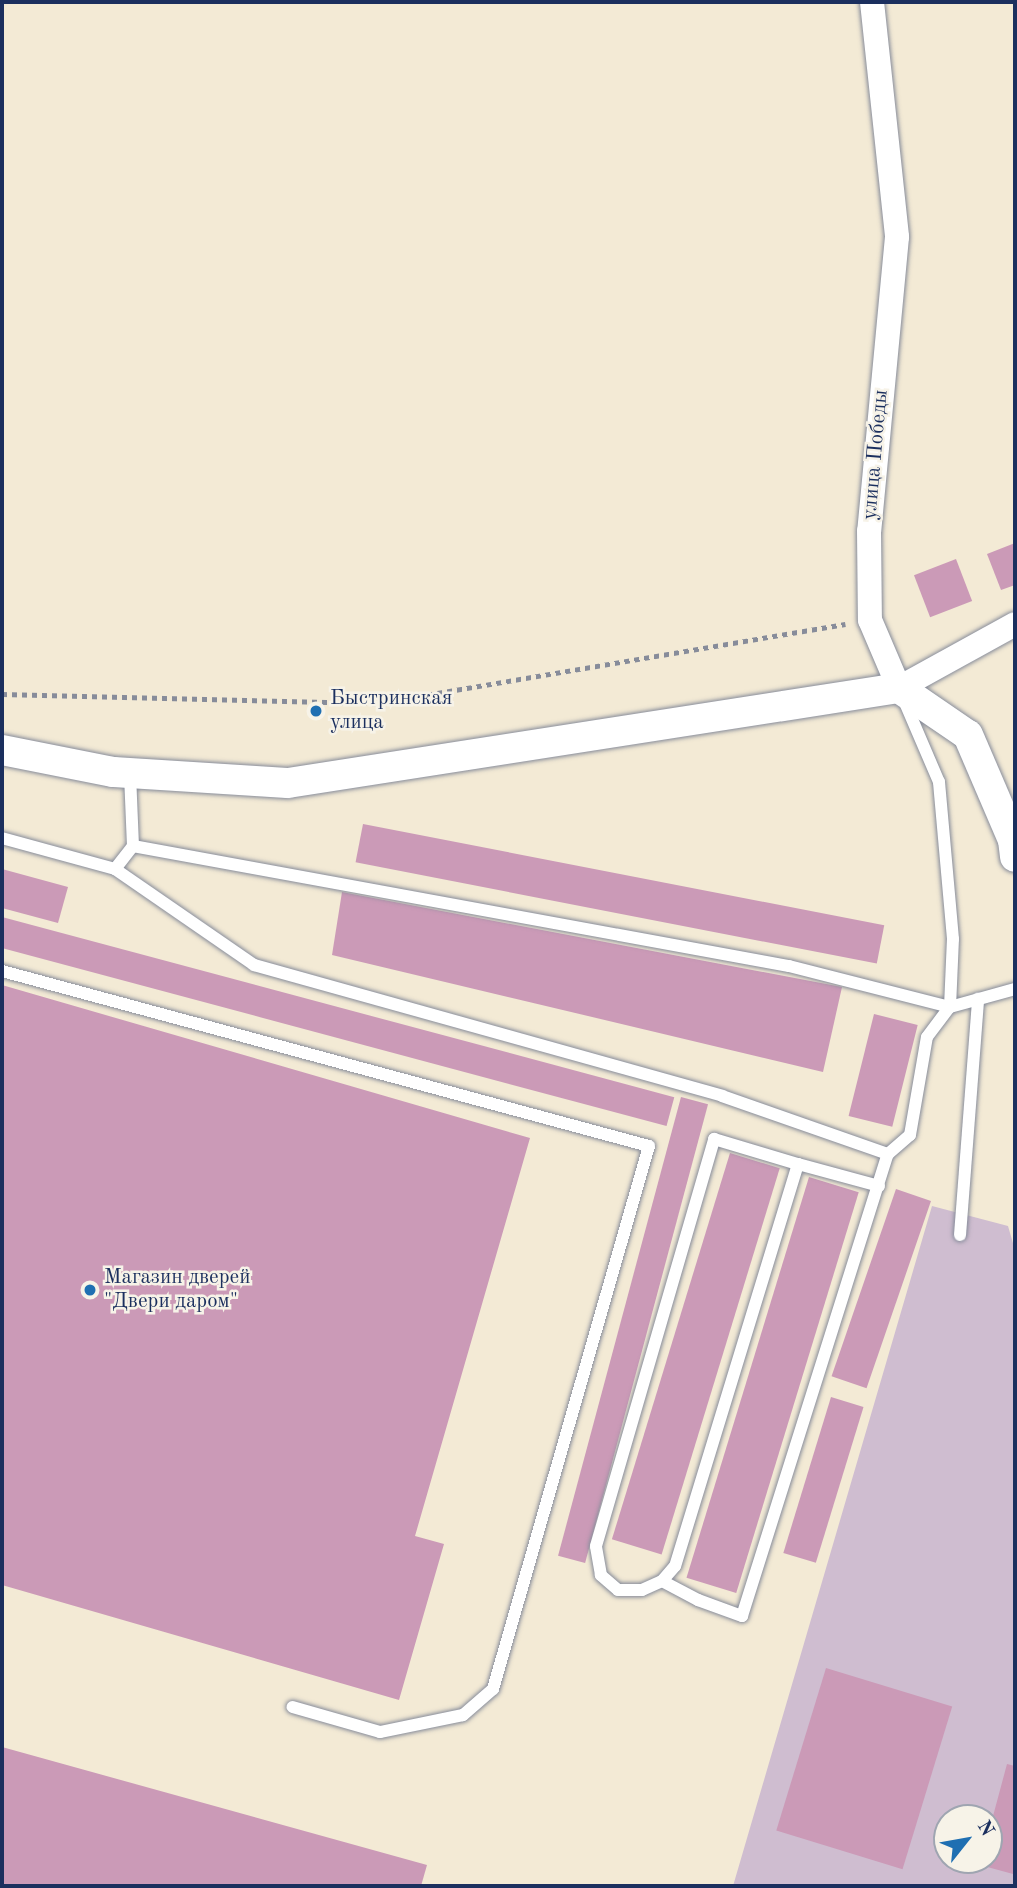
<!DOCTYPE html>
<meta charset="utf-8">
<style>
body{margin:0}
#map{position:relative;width:1017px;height:1888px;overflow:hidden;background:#f3ead5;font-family:"Old Standard TT",serif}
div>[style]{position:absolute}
.industrial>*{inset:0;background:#cfbdd0}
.building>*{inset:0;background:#cb9ab7;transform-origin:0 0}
.path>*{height:4.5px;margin-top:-2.25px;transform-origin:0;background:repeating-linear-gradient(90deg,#878c9a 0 5px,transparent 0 10px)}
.roads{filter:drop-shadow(0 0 2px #878c9a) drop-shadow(0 0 2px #878c9a)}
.service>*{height:12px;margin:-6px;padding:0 6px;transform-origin:6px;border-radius:6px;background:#fff}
.minor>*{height:24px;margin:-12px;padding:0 12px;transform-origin:12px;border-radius:12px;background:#fff}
.tertiary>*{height:30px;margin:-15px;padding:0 15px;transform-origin:15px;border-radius:15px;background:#fff}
.dots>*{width:19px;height:19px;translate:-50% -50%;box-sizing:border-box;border:4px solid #f7f3e8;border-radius:50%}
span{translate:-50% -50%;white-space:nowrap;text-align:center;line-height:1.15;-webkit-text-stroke:5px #f7f3e8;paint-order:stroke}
.street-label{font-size:21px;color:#1b2f5e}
.poi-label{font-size:21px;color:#1b2f5e}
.left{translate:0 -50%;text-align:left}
.frame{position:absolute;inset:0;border:4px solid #1b2f5e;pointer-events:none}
.north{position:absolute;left:933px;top:1804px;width:70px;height:70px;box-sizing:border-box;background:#f7f3e8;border:2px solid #9fa5b1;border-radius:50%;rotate:59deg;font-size:19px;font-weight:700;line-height:28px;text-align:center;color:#1b2f5e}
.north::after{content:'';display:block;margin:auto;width:24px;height:32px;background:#1f6fb2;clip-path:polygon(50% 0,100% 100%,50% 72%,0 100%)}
</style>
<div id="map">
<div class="industrial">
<div style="clip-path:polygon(evenodd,932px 1206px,1008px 1226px,1015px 1250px,1015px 1886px,733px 1886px,932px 1206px,947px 1818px,989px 1818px,989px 1860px,947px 1860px,947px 1818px)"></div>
</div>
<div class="building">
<div style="clip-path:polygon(1015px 543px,1015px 585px,1001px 590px,987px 554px)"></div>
<div style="left:956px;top:559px;width:45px;height:45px;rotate:69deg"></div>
<div style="left:363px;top:824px;width:531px;height:39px;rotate:11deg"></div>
<div style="clip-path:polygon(2px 869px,68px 887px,58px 923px,2px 908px)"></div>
<div style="clip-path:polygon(342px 892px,842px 987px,823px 1072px,332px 955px)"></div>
<div style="left:2px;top:917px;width:696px;height:30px;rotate:15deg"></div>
<div style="clip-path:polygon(2px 985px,530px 1138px,415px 1536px,444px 1544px,399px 1700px,2px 1585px)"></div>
<div style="left:874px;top:1014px;width:45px;height:105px;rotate:14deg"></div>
<div style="left:681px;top:1097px;width:28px;height:475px;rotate:15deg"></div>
<div style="left:730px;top:1153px;width:52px;height:404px;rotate:17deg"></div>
<div style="left:809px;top:1177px;width:52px;height:419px;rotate:17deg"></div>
<div style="left:896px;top:1189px;width:37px;height:198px;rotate:19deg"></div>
<div style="left:831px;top:1397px;width:34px;height:163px;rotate:17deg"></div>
<div style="left:826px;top:1668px;width:132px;height:170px;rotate:17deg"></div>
<div style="clip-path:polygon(2px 1747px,427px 1865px,421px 1886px,2px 1886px)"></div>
<div style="clip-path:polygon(1007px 1764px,1015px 1766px,1013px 1874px,980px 1865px,981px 1860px,989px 1860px,989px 1831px)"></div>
</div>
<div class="path">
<div style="left:2px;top:694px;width:376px;rotate:1.4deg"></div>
<div style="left:378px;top:703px;width:474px;rotate:-9.6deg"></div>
</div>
<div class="roads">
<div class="service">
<div style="left:2px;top:838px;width:117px;rotate:15.3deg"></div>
<div style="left:115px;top:869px;width:169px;rotate:34.6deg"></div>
<div style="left:254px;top:965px;width:486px;rotate:15.6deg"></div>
<div style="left:722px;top:1096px;width:176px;rotate:19.3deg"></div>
<div style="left:888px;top:1154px;width:29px;rotate:-41deg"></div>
<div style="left:910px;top:1135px;width:99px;rotate:-80.2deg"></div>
<div style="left:927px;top:1037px;width:38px;rotate:-53deg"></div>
<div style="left:950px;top:1007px;width:68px;rotate:-87.5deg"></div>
<div style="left:953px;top:939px;width:158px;rotate:-95.1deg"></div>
<div style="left:939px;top:782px;width:91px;rotate:-113.2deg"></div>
<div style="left:133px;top:846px;width:667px;rotate:10.37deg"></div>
<div style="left:789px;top:966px;width:166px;rotate:14.3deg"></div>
<div style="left:950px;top:1007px;width:67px;rotate:-15.5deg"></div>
<div style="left:115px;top:869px;width:29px;rotate:-52deg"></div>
<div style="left:133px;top:846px;width:73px;rotate:-92.4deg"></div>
<div style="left:2px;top:971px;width:670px;rotate:15.14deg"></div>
<div style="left:649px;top:1146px;width:565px;rotate:106.03deg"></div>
<div style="left:493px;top:1689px;width:40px;rotate:139deg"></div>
<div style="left:463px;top:1715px;width:85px;rotate:168.4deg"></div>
<div style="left:380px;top:1732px;width:91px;rotate:-164deg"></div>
<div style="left:714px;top:1139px;width:88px;rotate:16.6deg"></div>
<div style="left:798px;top:1164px;width:420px;rotate:107deg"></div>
<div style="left:675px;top:1566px;width:20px;rotate:131deg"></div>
<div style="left:662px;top:1581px;width:22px;rotate:156deg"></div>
<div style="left:642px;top:1590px;width:24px;rotate:180deg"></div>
<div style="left:618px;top:1590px;width:23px;rotate:-139deg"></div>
<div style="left:601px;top:1575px;width:29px;rotate:-100deg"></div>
<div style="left:596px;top:1546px;width:424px;rotate:-73.8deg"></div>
<div style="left:798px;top:1164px;width:84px;rotate:15.2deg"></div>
<div style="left:960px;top:1235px;width:237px;rotate:-85.6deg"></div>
<div style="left:662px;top:1581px;width:41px;rotate:27.8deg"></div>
<div style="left:698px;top:1600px;width:47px;rotate:20deg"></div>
<div style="left:742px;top:1616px;width:485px;rotate:-72.5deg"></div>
</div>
<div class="minor">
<div style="left:872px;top:2px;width:236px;rotate:83.9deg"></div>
<div style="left:897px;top:237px;width:295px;rotate:95.4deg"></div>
<div style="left:869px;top:531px;width:89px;rotate:89.4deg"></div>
<div style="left:870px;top:620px;width:74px;rotate:66.9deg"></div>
<div style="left:899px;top:688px;width:132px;rotate:-28.9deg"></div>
</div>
<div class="tertiary">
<div style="left:2px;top:750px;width:113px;rotate:11.2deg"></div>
<div style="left:113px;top:772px;width:175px;rotate:3.6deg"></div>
<div style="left:288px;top:783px;width:618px;rotate:-8.84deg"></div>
<div style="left:899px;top:688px;width:83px;rotate:34.3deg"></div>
<div style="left:968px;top:735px;width:114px;rotate:66.8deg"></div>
<div style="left:1013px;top:840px;width:17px;rotate:83deg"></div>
</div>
</div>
<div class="dots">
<div style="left:316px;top:711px;background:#1f6fb2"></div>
<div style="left:90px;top:1290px;background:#1f6fb2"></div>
</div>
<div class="street-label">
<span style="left:876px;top:455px;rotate:-85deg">улица Победы</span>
</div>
<div class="poi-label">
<span class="left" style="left:330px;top:711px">Быстринская<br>улица</span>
<span class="left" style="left:104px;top:1290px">Магазин дверей<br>"Двери даром"</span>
</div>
<div class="frame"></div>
<div class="north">N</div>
</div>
